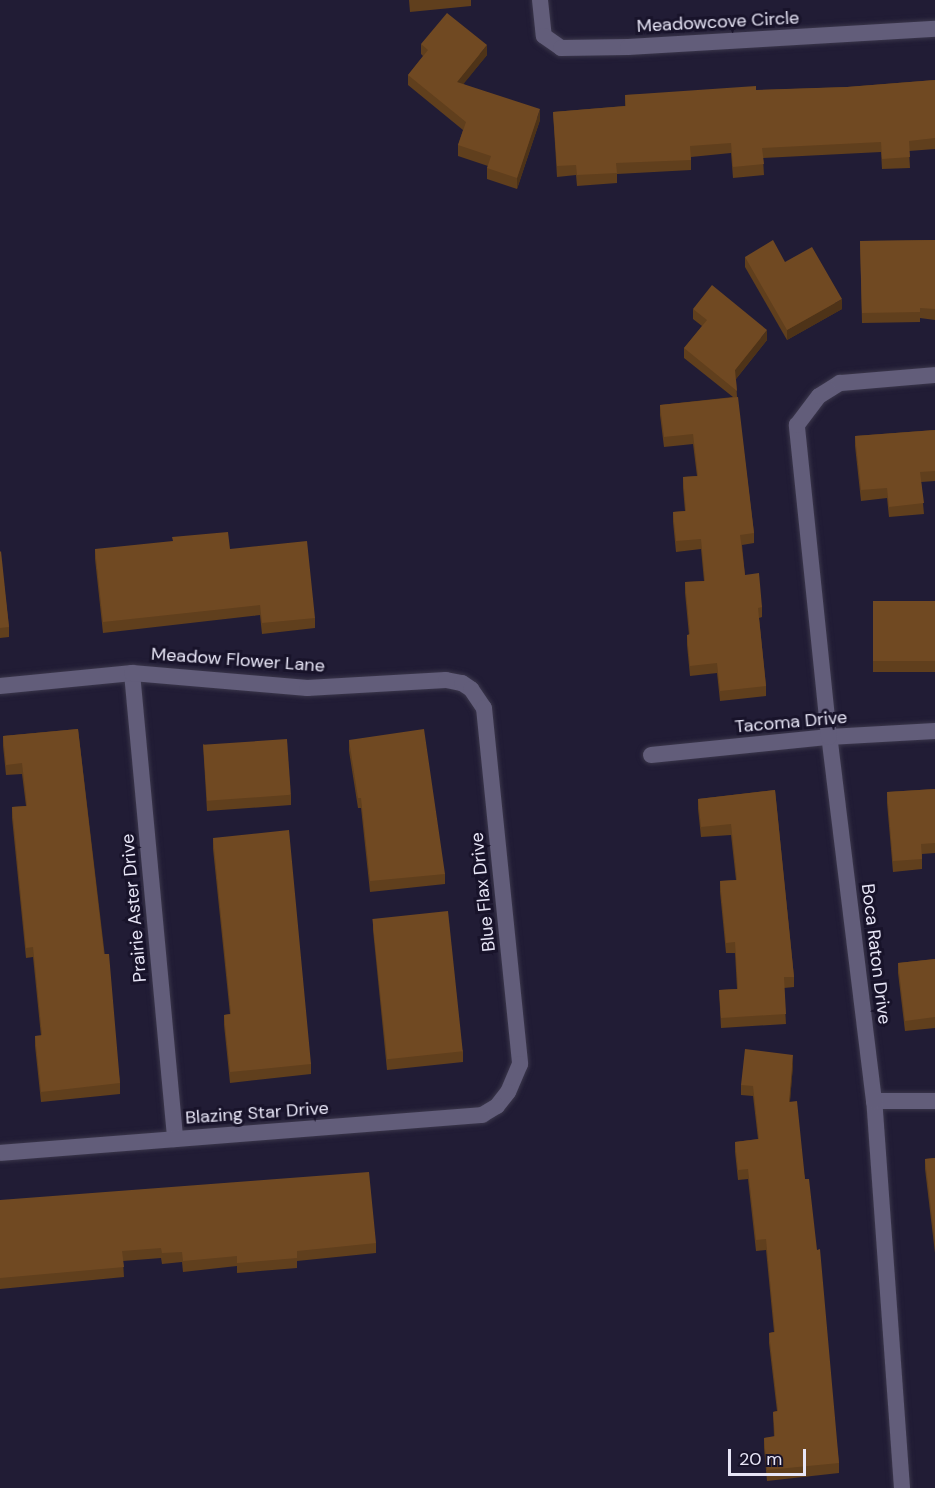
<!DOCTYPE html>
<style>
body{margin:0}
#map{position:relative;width:935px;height:1488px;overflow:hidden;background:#211c35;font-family:"DM Sans",sans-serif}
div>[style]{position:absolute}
.roads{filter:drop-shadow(0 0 2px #3b374b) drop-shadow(0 0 2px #3b374b)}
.minor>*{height:16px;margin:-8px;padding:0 8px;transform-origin:8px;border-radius:8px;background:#625d7a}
.wall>*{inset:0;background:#603f1d;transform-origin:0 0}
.shaded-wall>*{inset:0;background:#4e3318}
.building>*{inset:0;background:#704922;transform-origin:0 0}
span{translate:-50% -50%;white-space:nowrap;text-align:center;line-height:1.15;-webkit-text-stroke:6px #18132a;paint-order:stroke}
.street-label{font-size:18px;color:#e7e5f6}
.scale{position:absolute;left:728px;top:1449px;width:78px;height:27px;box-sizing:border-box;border:3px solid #e7e5f6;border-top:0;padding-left:8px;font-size:18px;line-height:21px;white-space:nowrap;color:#e7e5f6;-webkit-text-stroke:4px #18132a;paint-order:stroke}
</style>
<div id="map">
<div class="roads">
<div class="minor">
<div style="left:540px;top:0;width:36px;rotate:84deg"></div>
<div style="left:544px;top:36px;width:21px;rotate:35deg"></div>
<div style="left:561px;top:48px;width:67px;rotate:-0.9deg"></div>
<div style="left:628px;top:47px;width:308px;rotate:-3.4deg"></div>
<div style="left:132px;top:673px;width:468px;rotate:84.7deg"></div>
<div style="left:0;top:686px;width:133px;rotate:-5.6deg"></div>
<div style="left:132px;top:673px;width:176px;rotate:4.9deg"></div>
<div style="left:307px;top:688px;width:139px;rotate:-3.3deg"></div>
<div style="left:446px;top:680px;width:16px;rotate:11deg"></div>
<div style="left:462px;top:683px;width:11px;rotate:34deg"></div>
<div style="left:471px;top:689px;width:23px;rotate:56deg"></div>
<div style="left:484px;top:708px;width:358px;rotate:84.2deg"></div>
<div style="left:520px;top:1064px;width:30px;rotate:113deg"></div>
<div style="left:508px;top:1092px;width:18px;rotate:128deg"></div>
<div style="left:497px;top:1106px;width:17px;rotate:149deg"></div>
<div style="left:482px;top:1115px;width:483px;rotate:175.5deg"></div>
<div style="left:651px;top:755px;width:179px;rotate:-5.8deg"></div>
<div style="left:829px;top:737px;width:106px;rotate:-3.2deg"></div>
<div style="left:874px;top:1101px;width:61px"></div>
<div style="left:902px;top:1488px;width:388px;rotate:-94.1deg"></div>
<div style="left:874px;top:1101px;width:367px;rotate:-97deg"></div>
<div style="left:829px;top:737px;width:314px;rotate:-95.9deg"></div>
<div style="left:797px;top:425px;width:36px;rotate:-53deg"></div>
<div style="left:819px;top:396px;width:25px;rotate:-32deg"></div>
<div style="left:840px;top:383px;width:95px;rotate:-4.8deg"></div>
</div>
</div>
<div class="wall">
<div style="clip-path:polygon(409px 0,471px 0,471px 6px,410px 12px)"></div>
<div style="clip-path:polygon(421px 44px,487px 55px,463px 84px,540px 120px,517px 189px,487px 179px,487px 168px,488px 166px,458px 156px,458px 145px,463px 130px,408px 85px,408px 75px,423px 56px,421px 54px)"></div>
<div style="clip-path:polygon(935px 80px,935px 149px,909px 151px,910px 168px,882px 169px,881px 152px,763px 158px,764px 175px,733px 178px,731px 153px,691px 157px,691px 170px,617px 174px,617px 183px,577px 186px,576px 175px,557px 177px,553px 112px,625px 106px,625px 95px,847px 87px)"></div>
<div style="clip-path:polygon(935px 240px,935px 320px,920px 318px,920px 322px,862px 323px,860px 241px)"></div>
<div style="clip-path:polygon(745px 257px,785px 262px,842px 309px,787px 340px,745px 267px)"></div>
<div style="clip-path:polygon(693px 309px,767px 340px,736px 379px,737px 397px,754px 533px,754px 543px,742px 545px,745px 575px,762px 607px,762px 617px,759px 618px,766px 686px,766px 696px,720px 701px,717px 673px,690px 676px,687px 645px,687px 635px,689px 635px,685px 593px,685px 582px,704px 581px,701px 549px,676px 552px,673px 522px,673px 512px,685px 511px,683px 488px,683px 477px,697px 476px,693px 444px,664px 447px,660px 415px,660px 405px,733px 397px,684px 358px,684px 348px,702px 326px,693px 319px)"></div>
<div style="clip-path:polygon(935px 430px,935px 481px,921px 482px,924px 514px,889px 517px,887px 498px,861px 501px,855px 446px,855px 436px)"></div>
<div style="clip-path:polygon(95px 549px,230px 549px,315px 618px,315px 628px,262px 634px,260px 615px,103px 633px,95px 559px)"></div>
<div style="clip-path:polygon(0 552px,9px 627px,9px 637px,0 638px)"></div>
<div style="left:935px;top:601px;width:71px;height:62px;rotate:90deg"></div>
<div style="clip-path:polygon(78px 729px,120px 1083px,120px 1094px,41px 1102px,35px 1046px,35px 1036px,41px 1036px,33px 957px,26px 958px,12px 818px,12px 807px,26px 806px,22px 774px,6px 775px,3px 746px,3px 736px)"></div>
<div style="clip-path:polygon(349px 740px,445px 874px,445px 884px,370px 892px,361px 808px,358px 808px,349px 751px)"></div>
<div style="clip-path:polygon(203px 744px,291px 795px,291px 805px,207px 811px)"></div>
<div style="clip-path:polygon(935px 789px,935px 853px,922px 854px,922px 869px,893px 872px,887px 803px,887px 792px)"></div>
<div style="clip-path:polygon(775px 790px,794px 977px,794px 987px,784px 988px,786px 1024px,721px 1028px,719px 990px,737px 989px,735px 953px,726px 953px,720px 892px,720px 881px,736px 880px,731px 835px,701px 837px,698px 809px,698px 799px)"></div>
<div style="clip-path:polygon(213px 838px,311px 1064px,311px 1074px,230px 1083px,224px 1025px,224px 1015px,230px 1014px,213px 849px)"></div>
<div style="clip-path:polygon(373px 920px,463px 1051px,463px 1062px,387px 1070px,373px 930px)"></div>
<div style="clip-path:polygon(935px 959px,935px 1028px,905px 1031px,898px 973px,898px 963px)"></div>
<div style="clip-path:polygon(793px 1065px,790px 1101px,805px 1179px,839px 1463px,839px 1473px,767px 1481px,764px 1448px,764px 1438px,774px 1437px,773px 1412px,777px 1411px,769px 1343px,769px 1333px,774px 1332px,766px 1250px,756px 1251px,748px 1179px,738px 1180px,735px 1152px,735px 1142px,758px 1139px,753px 1096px,741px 1095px,741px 1085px)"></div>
<div style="clip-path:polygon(935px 1158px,935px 1253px,925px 1169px,925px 1159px)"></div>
<div style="clip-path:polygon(0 1200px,376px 1243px,376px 1253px,297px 1261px,297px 1268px,237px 1273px,237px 1266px,183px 1272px,182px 1262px,162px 1264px,161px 1258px,123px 1261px,124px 1277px,0 1289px)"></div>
</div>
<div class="shaded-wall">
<div style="clip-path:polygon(487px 45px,487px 55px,457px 92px,457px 82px)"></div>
<div style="clip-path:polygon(540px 109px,540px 120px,517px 189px,517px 178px)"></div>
<div style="clip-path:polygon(842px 299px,842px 309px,787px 340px,787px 330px)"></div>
<div style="clip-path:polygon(767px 330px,767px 340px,735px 380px,735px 370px)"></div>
<div style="clip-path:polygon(793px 1055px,793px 1065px,789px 1112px,789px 1102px)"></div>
</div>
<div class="building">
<div style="clip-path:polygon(447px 13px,487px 45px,457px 82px,540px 109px,517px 178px,487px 168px,491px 156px,458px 145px,466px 122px,408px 75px,428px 50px,421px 44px)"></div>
<div style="clip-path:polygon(935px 80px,935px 138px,909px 141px,910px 157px,882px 159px,881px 142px,762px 148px,764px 164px,733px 167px,731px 143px,690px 146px,691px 160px,616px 163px,617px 173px,577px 175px,576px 165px,557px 166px,553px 112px,626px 106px,625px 95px,756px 86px,756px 90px,847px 87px)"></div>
<div style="clip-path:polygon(773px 240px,785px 262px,812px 247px,842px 299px,787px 330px,745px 257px)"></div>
<div style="clip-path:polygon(935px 240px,935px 309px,920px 308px,920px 312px,862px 313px,860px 241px)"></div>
<div style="clip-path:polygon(712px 285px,767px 330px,735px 370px,737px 391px,684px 348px,707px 320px,693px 309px)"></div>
<div style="clip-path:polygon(738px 397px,754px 533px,740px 535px,745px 575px,759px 573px,762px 607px,758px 608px,766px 686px,720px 691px,717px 663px,690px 666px,687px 635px,690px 634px,685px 582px,705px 581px,701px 539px,676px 541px,673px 512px,686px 511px,683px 477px,698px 476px,693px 434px,664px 437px,660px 405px)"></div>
<div style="clip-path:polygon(935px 430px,935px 471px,920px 472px,924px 503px,889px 507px,887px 488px,861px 490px,855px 436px)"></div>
<div style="clip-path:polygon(228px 532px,230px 549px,307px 541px,315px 618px,262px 623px,260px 605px,103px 622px,95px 549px,173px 541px,172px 537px)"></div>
<div style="clip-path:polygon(1px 551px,9px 627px,0 628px,0 552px)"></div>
<div style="left:935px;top:601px;width:60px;height:62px;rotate:90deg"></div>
<div style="clip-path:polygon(78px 729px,104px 954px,109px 954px,120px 1083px,41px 1092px,35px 1036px,42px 1035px,33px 947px,26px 948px,12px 807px,27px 806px,22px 763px,6px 765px,3px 736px)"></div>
<div style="clip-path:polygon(424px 729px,445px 874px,370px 881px,361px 798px,358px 798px,349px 740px)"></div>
<div style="left:287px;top:739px;width:56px;height:84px;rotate:86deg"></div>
<div style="clip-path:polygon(935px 789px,935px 843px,921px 844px,922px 859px,893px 861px,887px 792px)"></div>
<div style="clip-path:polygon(775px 790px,794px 977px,784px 977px,786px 1014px,721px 1018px,719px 990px,738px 989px,735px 942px,726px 943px,720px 881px,737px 880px,731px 824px,701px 827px,698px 799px)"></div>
<div style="clip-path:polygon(289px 830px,311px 1064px,230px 1072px,224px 1015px,231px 1014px,213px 838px)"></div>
<div style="left:448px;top:911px;width:141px;height:76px;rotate:84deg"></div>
<div style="clip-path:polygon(935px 959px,935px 1017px,905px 1021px,898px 963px)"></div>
<div style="clip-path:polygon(745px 1049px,793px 1055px,789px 1102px,797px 1101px,805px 1179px,809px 1179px,817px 1250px,820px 1249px,839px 1463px,767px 1470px,764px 1438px,775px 1436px,773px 1412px,778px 1411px,769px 1333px,775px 1332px,766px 1239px,756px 1240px,748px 1169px,738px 1170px,735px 1142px,759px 1139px,753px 1086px,741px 1085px)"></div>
<div style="clip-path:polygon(935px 1158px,935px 1242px,925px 1159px)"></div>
<div style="clip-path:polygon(369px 1172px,376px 1243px,297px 1251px,297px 1258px,237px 1263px,237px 1256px,183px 1261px,182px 1252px,162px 1253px,161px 1248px,122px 1251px,124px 1267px,0 1278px,0 1200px)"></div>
</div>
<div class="street-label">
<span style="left:718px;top:22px;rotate:-3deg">Meadowcove Circle</span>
<span style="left:238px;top:660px;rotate:4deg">Meadow Flower Lane</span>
<span style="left:791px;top:722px;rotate:-5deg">Tacoma Drive</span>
<span style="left:483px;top:892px;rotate:-96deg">Blue Flax Drive</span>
<span style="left:134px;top:908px;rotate:-95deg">Prairie Aster Drive</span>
<span style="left:876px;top:954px;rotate:83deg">Boca Raton Drive</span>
<span style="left:257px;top:1113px;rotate:-4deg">Blazing Star Drive</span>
</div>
<div class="scale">20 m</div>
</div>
